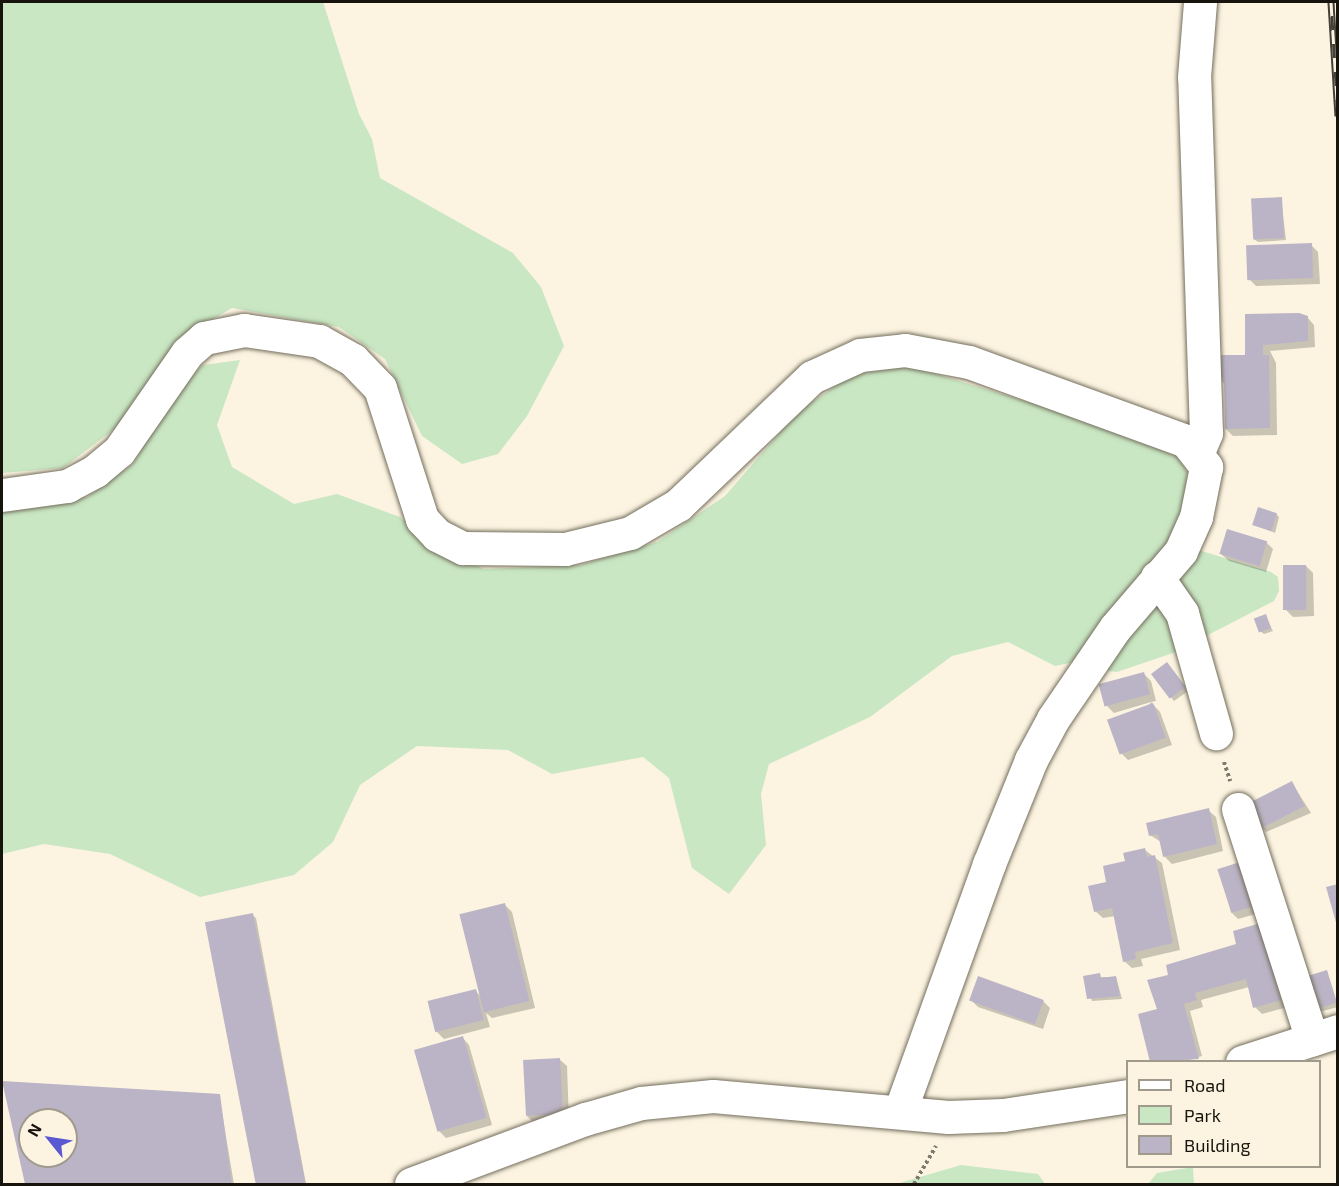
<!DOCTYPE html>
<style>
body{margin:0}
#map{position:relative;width:1339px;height:1186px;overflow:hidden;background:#fcf4e1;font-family:"Exo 2",sans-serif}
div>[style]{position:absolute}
.green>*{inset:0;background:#c9e7c3}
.shadow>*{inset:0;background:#0003}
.building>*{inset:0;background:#bbb4c6;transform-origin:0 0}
.path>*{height:4px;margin-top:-2px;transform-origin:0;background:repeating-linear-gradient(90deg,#7e796d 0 3px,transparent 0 6px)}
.roads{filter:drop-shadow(0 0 2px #736d5c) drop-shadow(0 0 2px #736d5c)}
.minor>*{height:33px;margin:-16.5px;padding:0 16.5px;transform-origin:16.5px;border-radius:16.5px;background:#fff}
.rail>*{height:7px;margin-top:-3.5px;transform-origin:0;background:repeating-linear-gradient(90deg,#fcf4e1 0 14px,#444038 0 28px);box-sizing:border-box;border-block:2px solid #444038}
span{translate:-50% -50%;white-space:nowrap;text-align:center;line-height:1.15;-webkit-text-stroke:4.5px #fcf4e1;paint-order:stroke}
.frame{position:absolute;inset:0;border:3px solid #17140e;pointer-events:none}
.legend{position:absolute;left:1126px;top:1060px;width:195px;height:108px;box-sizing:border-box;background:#fcf4e1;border:2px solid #a09a8d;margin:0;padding:8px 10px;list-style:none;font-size:18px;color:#17140e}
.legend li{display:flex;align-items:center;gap:12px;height:30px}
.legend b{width:30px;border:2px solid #a09a8d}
.north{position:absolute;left:18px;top:1108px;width:60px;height:60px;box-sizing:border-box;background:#fcf4e1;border:2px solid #a09a8d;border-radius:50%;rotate:300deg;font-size:16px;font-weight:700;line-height:24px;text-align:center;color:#17140e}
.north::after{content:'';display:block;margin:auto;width:21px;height:27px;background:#5b59d1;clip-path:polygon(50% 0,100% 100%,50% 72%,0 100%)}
</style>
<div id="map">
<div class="green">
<div style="clip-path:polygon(2px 2px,323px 2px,359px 114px,372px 139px,380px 178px,513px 253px,541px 287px,564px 346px,527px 416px,498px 454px,462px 464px,422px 436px,385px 359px,339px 327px,232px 308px,184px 336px,121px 424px,63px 468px,2px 473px)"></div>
<div style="clip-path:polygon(240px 360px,217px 425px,232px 467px,294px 504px,337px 494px,400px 517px,433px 545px,484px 569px,580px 565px,657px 542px,725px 496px,798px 412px,851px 375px,910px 366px,1116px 429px,1182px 458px,1192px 490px,1177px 544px,1074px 662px,1055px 666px,1008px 642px,952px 656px,870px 717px,769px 764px,761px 794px,766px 845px,729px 894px,692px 868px,669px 778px,643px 757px,552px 774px,508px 750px,417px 746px,360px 785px,333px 842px,294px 875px,200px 897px,110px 854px,44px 844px,2px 854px,2px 505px,87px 497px,133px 464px,175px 390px,203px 365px)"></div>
<div style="clip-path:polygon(1195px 549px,1271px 572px,1278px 577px,1279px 591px,1274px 601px,1173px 653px,1117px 672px,1108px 671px,1105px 667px)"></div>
<div style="clip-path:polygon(961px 1165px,1038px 1174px,1045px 1184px,896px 1184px)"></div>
<div style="clip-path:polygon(1193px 1167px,1194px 1184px,1148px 1184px,1157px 1173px)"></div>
</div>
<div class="shadow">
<div style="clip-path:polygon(1281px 198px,1286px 240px,1258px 242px,1254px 239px)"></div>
<div style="clip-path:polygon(1311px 245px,1318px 252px,1320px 284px,1256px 286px,1249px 279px)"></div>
<div style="clip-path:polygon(1246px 316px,1307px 317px,1314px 325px,1315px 347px,1270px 351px,1276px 363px,1277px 435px,1233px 436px,1226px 429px,1225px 385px,1218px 377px,1247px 356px)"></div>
<div style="clip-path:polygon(1276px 514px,1279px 517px,1275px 533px,1254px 524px)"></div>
<div style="clip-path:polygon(1266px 542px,1273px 549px,1266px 572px,1229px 561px,1221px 554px)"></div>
<div style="clip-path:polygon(1306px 566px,1313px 573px,1314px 616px,1293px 617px,1286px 610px)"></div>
<div style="clip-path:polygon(1265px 616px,1273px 631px,1264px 634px,1260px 631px)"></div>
<div style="clip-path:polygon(1170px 667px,1188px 691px,1174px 701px,1153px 674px)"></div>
<div style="clip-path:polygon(1144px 674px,1151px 681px,1156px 701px,1151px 702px,1160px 712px,1172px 745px,1128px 760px,1121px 753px,1151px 702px,1114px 713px,1107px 706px)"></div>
<div style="clip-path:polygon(1292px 783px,1311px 813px,1266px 832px,1259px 825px)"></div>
<div style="clip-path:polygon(1208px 810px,1216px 817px,1223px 851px,1172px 864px,1165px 857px,1161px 842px,1150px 835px)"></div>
<div style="clip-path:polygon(1145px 850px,1162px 863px,1180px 950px,1141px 959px,1143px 966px,1132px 968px,1124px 961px,1115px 916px,1103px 918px,1095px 911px,1108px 883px,1126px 862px)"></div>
<div style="clip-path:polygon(1219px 869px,1263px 912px,1238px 919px,1231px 912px)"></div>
<div style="clip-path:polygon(505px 905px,512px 912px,535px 1008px,492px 1018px,486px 1013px,490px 1027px,444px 1039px,437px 1032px,476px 991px,481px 997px)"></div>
<div style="clip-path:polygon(252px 915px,256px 918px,306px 1184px,257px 1184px,207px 924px)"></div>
<div style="clip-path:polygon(1261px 925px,1288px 1007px,1262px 1014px,1255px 1007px,1249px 987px,1201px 1000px,1203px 1007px,1190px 1011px,1202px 1056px,1183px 1062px,1152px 1062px,1159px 1010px,1170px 976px,1238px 945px)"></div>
<div style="clip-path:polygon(1326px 972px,1338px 1007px,1319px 1012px,1316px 1009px)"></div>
<div style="clip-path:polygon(1085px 977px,1116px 977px,1122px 999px,1092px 1001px)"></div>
<div style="clip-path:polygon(971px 1000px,1043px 1001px,1050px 1008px,1043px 1029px,978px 1007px)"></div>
<div style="clip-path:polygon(462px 1037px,469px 1045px,492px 1125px,446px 1138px,439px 1131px,416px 1051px)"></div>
<div style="clip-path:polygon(559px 1059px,567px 1066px,569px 1121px,534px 1123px,527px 1116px)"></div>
<div style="clip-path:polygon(evenodd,3px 1083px,219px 1095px,234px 1184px,27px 1184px,3px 1083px,30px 1120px,66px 1120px,66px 1156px,30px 1156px,30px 1120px)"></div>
</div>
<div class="building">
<div style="left:1282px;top:197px;width:41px;height:31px;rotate:87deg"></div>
<div style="left:1312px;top:243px;width:35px;height:66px;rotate:88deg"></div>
<div style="clip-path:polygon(1299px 313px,1308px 316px,1308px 341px,1263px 345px,1263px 355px,1269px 355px,1270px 428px,1225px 429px,1224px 378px,1216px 378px,1216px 362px,1221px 361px,1221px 355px,1245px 355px,1245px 314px)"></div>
<div style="left:1258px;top:507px;width:20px;height:19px;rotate:18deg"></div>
<div style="left:1227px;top:529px;width:42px;height:26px;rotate:17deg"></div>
<div style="left:1283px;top:565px;width:23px;height:45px"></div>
<div style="left:1266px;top:614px;width:15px;height:13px;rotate:70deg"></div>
<div style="left:1167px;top:662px;width:31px;height:20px;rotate:53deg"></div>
<div style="left:1144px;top:672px;width:23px;height:47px;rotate:75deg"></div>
<div style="left:1153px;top:703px;width:37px;height:49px;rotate:70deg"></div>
<div style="left:1292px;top:781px;width:28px;height:49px;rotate:63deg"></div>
<div style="clip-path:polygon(1209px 808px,1217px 844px,1163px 857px,1158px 834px,1149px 836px,1146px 823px)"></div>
<div style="clip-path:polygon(1145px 848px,1147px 857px,1155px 855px,1173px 943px,1135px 952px,1136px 959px,1123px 962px,1112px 908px,1094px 912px,1088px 886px,1106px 882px,1103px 866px,1125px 861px,1123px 853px)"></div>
<div style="left:1243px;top:861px;width:46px;height:27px;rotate:72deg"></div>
<div style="clip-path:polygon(1338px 884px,1338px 926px,1337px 926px,1326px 887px)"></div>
<div style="left:505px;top:903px;width:101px;height:47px;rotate:76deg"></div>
<div style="left:253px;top:913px;width:276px;height:49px;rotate:79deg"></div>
<div style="clip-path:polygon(1261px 923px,1281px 1000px,1253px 1008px,1246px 979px,1195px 993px,1197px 1000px,1184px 1004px,1199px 1059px,1150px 1062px,1138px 1014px,1157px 1009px,1147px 980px,1168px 975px,1166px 965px,1236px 944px,1233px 931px)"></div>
<div style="left:1327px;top:970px;width:34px;height:23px;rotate:73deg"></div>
<div style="clip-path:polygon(1100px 973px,1101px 978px,1116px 976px,1120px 996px,1087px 999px,1083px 976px)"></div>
<div style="left:978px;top:976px;width:70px;height:26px;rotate:20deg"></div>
<div style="left:476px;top:989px;width:32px;height:50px;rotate:76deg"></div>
<div style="left:463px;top:1036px;width:85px;height:51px;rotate:74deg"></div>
<div style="left:560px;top:1058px;width:56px;height:37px;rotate:87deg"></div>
<div style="clip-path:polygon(evenodd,2px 1081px,220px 1094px,232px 1184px,25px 1184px,2px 1081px,30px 1120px,66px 1120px,66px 1156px,30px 1156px,30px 1120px)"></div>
</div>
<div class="path">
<div style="left:1224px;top:762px;width:20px;rotate:72deg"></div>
<div style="left:914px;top:1184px;width:44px;rotate:-59.9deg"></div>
</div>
<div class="roads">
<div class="minor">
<div style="left:1198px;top:452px;width:21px;rotate:-67deg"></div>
<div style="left:1206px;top:433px;width:356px;rotate:-91.9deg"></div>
<div style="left:1194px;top:77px;width:75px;rotate:-85.4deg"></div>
<div style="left:2px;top:495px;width:66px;rotate:-7.9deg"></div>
<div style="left:67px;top:486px;width:32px;rotate:-28deg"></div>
<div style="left:95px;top:471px;width:31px;rotate:-40deg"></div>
<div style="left:119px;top:451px;width:119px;rotate:-55.2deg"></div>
<div style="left:187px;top:353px;width:23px;rotate:-41deg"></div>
<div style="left:204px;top:338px;width:41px;rotate:-11.3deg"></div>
<div style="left:244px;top:330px;width:76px;rotate:8.3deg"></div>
<div style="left:319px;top:341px;width:39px;rotate:29deg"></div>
<div style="left:353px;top:360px;width:39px;rotate:46deg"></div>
<div style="left:380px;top:388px;width:138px;rotate:72.2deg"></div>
<div style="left:422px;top:519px;width:22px;rotate:47deg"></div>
<div style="left:437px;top:535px;width:29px;rotate:27deg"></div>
<div style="left:463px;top:548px;width:102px;rotate:0.6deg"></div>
<div style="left:565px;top:549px;width:67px;rotate:-13.8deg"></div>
<div style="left:630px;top:533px;width:56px;rotate:-30.3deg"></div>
<div style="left:678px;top:505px;width:185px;rotate:-43.7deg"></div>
<div style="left:812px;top:377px;width:53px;rotate:-24.6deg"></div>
<div style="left:860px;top:355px;width:45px;rotate:-6.3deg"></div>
<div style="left:905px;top:350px;width:65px;rotate:10.6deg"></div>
<div style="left:969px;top:362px;width:231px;rotate:20deg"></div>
<div style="left:1186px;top:441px;width:33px;rotate:52deg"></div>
<div style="left:1206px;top:467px;width:51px;rotate:101.3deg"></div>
<div style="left:1196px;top:517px;width:37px;rotate:114deg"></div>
<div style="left:1181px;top:551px;width:101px;rotate:130.6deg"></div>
<div style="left:1115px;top:628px;width:110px;rotate:124.3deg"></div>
<div style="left:1053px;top:719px;width:47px;rotate:118.2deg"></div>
<div style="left:1031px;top:760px;width:112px;rotate:112deg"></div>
<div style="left:989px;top:864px;width:263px;rotate:109.8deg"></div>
<div style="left:1157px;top:577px;width:44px;rotate:55.2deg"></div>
<div style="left:1182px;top:613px;width:125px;rotate:74.2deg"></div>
<div style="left:1238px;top:809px;width:242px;rotate:72.2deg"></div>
<div style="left:1242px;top:1062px;width:101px;rotate:-17.9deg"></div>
<div style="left:411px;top:1184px;width:186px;rotate:-20.5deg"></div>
<div style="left:585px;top:1119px;width:58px;rotate:-15.9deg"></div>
<div style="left:641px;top:1103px;width:72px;rotate:-5.6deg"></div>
<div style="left:713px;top:1096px;width:236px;rotate:5.1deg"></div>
<div style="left:948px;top:1117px;width:55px;rotate:-2.1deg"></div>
<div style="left:1003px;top:1115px;width:126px;rotate:-8.6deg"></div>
</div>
</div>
<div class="rail">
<div style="left:1331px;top:2px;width:114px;rotate:86.5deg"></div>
</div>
<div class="frame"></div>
<ul class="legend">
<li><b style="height:8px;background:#fff"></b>Road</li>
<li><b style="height:16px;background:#c9e7c3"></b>Park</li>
<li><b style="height:16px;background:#bbb4c6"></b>Building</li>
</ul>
<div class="north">N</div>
</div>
